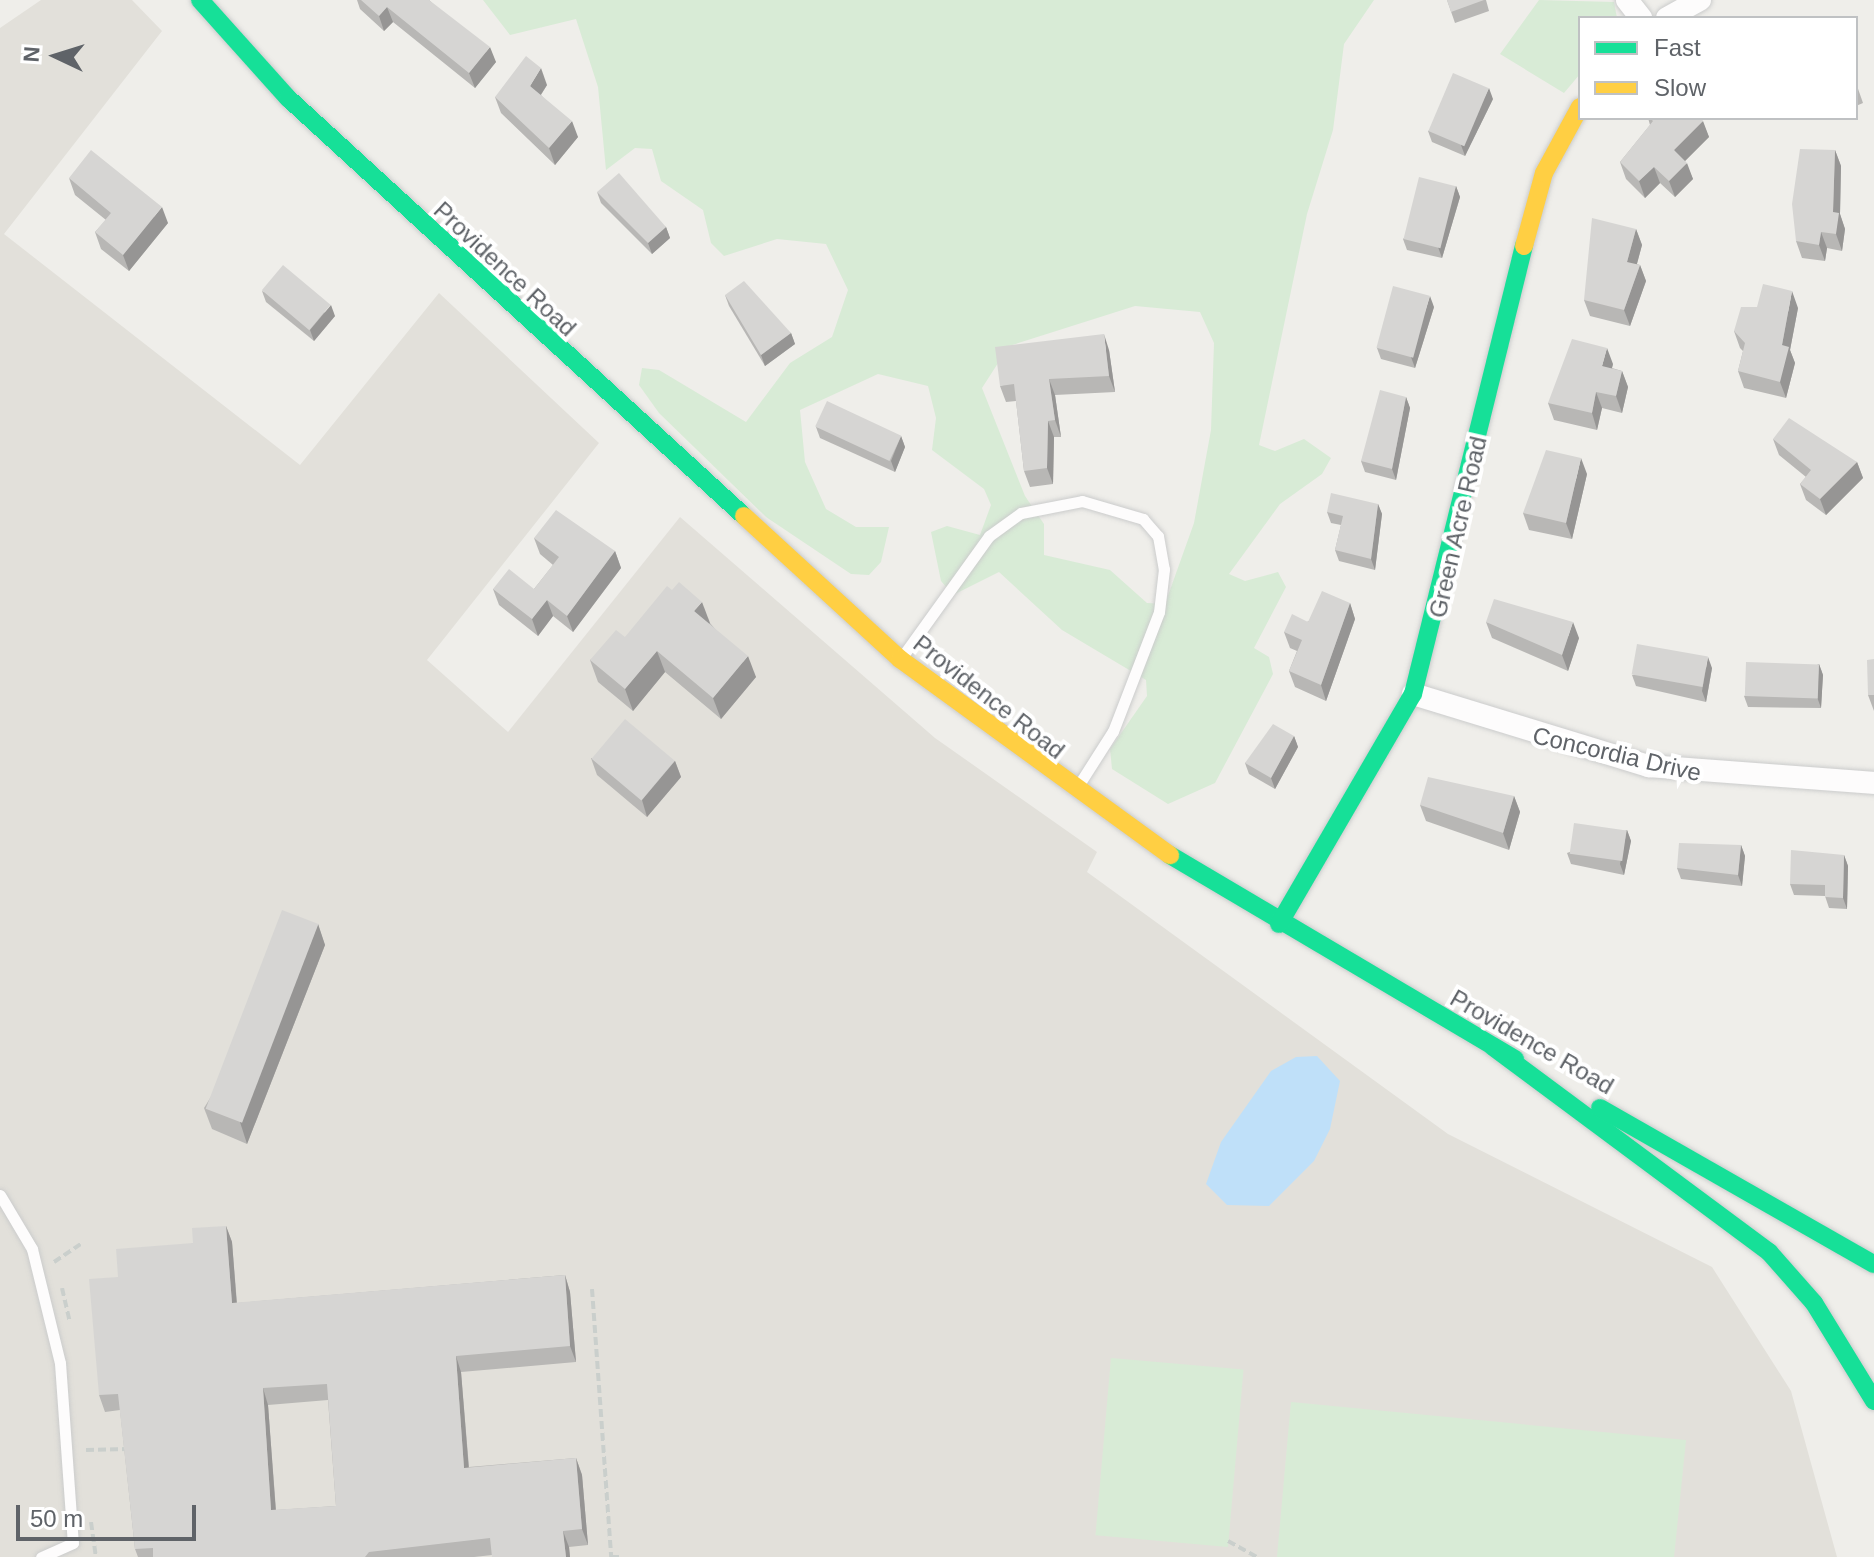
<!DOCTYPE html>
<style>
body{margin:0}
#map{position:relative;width:1874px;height:1557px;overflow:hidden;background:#efeeea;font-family:Helvetica,sans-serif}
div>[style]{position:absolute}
.education>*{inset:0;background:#e2e0da}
.green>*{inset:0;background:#d8ebd6;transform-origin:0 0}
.water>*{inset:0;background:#bfe0f9}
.path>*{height:4px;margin-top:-2px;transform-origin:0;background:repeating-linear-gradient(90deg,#cacfcc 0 8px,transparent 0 12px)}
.roads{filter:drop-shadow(0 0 2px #cbcccc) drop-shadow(0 0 2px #cbcccc)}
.lane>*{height:11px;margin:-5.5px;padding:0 5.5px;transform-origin:5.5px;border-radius:5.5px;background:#fdfcfc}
.street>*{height:22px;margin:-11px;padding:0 11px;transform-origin:11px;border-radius:11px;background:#fdfcfc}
.fast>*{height:18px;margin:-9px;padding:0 9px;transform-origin:9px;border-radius:9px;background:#16e098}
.slow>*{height:18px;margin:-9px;padding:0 9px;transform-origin:9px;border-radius:9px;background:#ffcf43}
.wall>*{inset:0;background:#b8b7b5}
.shaded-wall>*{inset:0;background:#969594}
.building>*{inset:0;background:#d6d5d3;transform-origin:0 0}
span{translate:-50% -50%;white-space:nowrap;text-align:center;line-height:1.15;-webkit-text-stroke:8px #fff;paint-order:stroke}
.street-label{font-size:24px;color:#5f6368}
.legend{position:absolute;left:1578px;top:16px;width:280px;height:104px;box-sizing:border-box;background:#fff;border:2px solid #bfc1c3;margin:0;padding:10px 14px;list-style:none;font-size:24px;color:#5f6368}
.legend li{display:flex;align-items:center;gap:16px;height:40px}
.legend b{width:40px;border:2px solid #bfc1c3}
.north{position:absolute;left:16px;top:16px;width:80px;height:80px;-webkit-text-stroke:6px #fff;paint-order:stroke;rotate:274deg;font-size:22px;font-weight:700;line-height:32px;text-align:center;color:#5f6368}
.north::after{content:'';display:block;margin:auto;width:28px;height:36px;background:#5f6368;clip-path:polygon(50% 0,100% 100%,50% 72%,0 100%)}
.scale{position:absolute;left:16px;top:1505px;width:180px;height:36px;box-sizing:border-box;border:4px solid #5f6368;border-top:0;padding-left:10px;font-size:24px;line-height:28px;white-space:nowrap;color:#5f6368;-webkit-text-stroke:6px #fff;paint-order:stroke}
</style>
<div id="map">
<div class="education">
<div style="clip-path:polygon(41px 0,132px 0,162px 31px,4px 234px,300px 465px,439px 293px,599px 443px,427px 660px,508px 732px,680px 517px,935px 738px,1097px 852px,1087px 872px,1448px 1134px,1712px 1267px,1791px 1391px,1837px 1557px,0 1557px,0 28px)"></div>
</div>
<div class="green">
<div style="clip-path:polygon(evenodd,483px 0,1374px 0,1344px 44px,1333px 130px,1307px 214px,1259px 445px,1275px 451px,1304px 439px,1331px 458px,1322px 474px,1280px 504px,1229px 574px,1245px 581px,1278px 572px,1286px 587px,1254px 648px,1269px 657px,1273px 674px,1215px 783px,1168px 804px,1112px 769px,1110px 749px,1147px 696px,1146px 680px,1062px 630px,999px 572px,953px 595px,941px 581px,931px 532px,947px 526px,980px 535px,991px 505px,984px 489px,932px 450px,936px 418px,928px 386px,878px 374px,800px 410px,805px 462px,826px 509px,856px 527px,889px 527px,881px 562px,869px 575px,851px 574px,766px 517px,659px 413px,639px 385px,642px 368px,659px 370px,746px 422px,790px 363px,832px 337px,848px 290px,826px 244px,777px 239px,724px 256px,711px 243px,703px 210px,661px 181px,652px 149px,635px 148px,606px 170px,598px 87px,576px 19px,510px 35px,483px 0,1135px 306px,1200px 312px,1214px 343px,1211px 430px,1194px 523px,1165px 604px,1147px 603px,1110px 570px,1044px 555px,1044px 524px,1025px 496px,982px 388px,1009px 346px,1135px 306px)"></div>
<div style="clip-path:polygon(1539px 0,1614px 2px,1617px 18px,1580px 18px,1580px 74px,1564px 93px,1500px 54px)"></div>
<div style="left:1111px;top:1358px;width:133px;height:178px;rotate:5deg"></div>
<div style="clip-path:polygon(1291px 1402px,1686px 1440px,1674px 1557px,1277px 1557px)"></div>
</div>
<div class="water">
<div style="clip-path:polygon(1317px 1056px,1340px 1081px,1330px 1129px,1314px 1161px,1269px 1206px,1227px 1205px,1206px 1184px,1221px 1142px,1271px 1071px,1296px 1057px)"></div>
</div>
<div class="path">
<div style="left:54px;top:1262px;width:32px;rotate:-34deg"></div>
<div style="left:62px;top:1288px;width:35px;rotate:77deg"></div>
<div style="left:592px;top:1289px;width:269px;rotate:85.9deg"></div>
<div style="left:611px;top:1557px;width:8px"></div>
<div style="left:86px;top:1450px;width:41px;rotate:-1.4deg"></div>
<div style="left:91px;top:1522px;width:35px;rotate:82deg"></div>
<div style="left:1228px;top:1541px;width:33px;rotate:29deg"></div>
</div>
<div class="roads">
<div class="lane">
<div style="left:902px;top:657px;width:149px;rotate:-54.3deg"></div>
<div style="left:989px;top:536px;width:39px;rotate:-36deg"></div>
<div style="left:1021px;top:513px;width:62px;rotate:-11.1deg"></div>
<div style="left:1082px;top:501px;width:64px;rotate:16.4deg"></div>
<div style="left:1143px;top:519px;width:23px;rotate:49deg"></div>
<div style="left:1158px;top:536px;width:34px;rotate:80deg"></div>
<div style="left:1164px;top:569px;width:43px;rotate:96.6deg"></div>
<div style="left:1159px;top:612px;width:128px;rotate:111.1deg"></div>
<div style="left:1113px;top:731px;width:69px;rotate:122.5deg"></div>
<div style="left:0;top:1195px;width:63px;rotate:59.3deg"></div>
<div style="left:32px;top:1249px;width:117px;rotate:76.2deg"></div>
<div style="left:60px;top:1363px;width:180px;rotate:85.9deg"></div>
<div style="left:73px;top:1543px;width:35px;rotate:156deg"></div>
</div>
<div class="street">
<div style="left:1627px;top:0;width:23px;rotate:52deg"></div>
<div style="left:1667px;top:18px;width:38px;rotate:-29deg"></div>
<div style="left:1413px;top:694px;width:247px;rotate:17deg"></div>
<div style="left:1649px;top:766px;width:226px;rotate:4.3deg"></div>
</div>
<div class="fast">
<div style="left:200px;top:0;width:132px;rotate:48.1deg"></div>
<div style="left:288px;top:98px;width:619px;rotate:42.51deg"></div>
<div style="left:1170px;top:855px;width:401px;rotate:30.6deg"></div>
<div style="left:1279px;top:924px;width:266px;rotate:-59.8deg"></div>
<div style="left:1413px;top:694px;width:462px;rotate:-76.1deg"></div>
<div style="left:1493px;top:1047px;width:344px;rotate:36.6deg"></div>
<div style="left:1769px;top:1252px;width:68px;rotate:48.6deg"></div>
<div style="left:1814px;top:1303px;width:115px;rotate:58.5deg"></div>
<div style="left:1600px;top:1108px;width:315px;rotate:29.7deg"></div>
</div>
<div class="slow">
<div style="left:1524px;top:246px;width:76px;rotate:-74.7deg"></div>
<div style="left:1544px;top:173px;width:75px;rotate:-61.4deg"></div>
<div style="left:744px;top:516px;width:212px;rotate:42.5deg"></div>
<div style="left:900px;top:659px;width:334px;rotate:36deg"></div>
</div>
</div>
<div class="wall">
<div style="clip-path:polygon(357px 0,429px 0,496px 62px,475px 88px,393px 22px,384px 31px,360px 9px)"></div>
<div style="clip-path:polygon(1447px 0,1486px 0,1489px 11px,1455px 23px)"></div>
<div style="clip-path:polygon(1856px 83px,1863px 103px,1856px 106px)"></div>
<div style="clip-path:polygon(547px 85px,541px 95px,578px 137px,555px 165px,501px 113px,495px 97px)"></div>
<div style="clip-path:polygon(1493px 99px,1465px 156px,1432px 142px,1428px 131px)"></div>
<div style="clip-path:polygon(1648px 118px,1701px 118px,1709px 137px,1685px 161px,1693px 179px,1675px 197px,1660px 183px,1645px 198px,1626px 179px,1620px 162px,1650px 125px)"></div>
<div style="clip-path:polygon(1835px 150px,1841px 166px,1840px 214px,1845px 229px,1842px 251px,1827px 248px,1825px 261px,1802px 258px,1796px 241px)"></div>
<div style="clip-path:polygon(69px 178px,168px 223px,129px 271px,101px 249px,95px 232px,106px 220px,75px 195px)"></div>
<div style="clip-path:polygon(1456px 186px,1460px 197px,1442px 258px,1407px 250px,1403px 239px)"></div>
<div style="clip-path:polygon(597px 192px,666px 227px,670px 238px,652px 254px,601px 203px)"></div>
<div style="clip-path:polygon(1636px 229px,1642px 245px,1637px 264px,1640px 265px,1646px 281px,1630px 326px,1590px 316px,1584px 300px)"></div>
<div style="clip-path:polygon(262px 291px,335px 316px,314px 341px,266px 302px)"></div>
<div style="clip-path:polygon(725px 295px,791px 333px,795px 344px,765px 366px,729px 306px)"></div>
<div style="clip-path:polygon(1434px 307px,1415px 368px,1381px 359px,1377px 348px)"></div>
<div style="clip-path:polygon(1798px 308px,1790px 350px,1795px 363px,1786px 398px,1744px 388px,1738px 371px,1743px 351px,1740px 348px,1734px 331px)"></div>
<div style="clip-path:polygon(1109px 350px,1115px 392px,1055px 395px,1061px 437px,1054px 437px,1053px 484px,1030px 487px,1024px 471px,1016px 401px,1006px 402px,1000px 386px)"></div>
<div style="clip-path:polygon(1613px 364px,1612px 368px,1622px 371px,1628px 387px,1622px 413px,1602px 408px,1597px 430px,1554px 420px,1548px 403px)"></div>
<div style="clip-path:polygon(1406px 397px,1410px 408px,1396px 480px,1365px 472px,1361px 461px)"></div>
<div style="clip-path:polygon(816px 427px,901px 436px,905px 447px,895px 472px,820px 438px)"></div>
<div style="clip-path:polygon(1773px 439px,1857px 462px,1863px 478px,1826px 515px,1806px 500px,1800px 484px,1806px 477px,1779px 455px)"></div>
<div style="clip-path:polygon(1587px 474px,1572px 539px,1529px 530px,1523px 513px)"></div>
<div style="clip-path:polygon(1378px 504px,1382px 514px,1375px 570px,1339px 561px,1335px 550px,1341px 525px,1331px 523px,1327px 512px)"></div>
<div style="clip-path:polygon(534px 538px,615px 551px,621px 568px,573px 632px,553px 616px,538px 636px,499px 605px,493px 589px,534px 589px,553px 565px,540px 554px)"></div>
<div style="clip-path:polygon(1350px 603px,1355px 619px,1326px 701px,1295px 687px,1289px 671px,1297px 651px,1290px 648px,1284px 632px)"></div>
<div style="clip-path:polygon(1486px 622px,1579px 638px,1568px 671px,1492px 638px)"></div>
<div style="clip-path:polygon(710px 623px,756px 677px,721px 719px,665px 672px,633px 711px,598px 682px,590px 660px,625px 637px)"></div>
<div style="clip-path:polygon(1874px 659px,1874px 711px,1868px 695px)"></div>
<div style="clip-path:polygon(1819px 664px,1823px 675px,1821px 708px,1748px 707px,1744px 696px)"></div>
<div style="clip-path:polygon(1712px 668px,1706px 702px,1636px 686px,1632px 675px)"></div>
<div style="clip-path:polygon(1294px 736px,1298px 747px,1275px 789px,1249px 774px,1245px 763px)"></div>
<div style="clip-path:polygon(591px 758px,675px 761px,681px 777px,647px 817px,597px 775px)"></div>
<div style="clip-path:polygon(1514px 796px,1520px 812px,1509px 850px,1426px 821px,1420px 805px)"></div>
<div style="clip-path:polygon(1627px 830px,1631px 841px,1624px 875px,1571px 864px,1567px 853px)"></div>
<div style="clip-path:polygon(1741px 845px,1745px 856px,1742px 886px,1681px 879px,1677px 868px)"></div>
<div style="clip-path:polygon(1844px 855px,1848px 866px,1847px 909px,1829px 908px,1825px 896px,1794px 895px,1790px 884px)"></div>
<div style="clip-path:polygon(318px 924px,325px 945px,247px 1144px,212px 1129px,204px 1108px)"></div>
<div style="clip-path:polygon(evenodd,226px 1226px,232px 1242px,237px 1303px,565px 1275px,570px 1292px,576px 1362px,461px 1372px,469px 1467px,576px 1458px,582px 1475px,588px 1545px,569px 1547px,570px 1557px,492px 1557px,492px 1555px,474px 1557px,138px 1557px,135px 1549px,120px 1410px,105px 1412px,99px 1395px,118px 1277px,193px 1243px,226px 1226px,328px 1400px,336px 1506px,276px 1510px,268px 1405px,328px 1400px)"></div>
</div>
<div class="shaded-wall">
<div style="clip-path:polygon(387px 7px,393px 22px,384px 31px,379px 16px)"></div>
<div style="clip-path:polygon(490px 47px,496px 62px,475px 88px,469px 73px)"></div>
<div style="clip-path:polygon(541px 68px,547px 85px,536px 102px,530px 86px)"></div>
<div style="clip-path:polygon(1489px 88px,1493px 99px,1465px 156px,1461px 145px)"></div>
<div style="clip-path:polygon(572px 121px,578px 137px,555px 165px,549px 148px)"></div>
<div style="clip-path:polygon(1703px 121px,1709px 137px,1680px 166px,1674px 150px)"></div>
<div style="clip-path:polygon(1835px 150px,1841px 166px,1840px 214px,1845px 229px,1842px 251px,1836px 234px,1833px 212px)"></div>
<div style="clip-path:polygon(1687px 163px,1693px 179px,1675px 197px,1669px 181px)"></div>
<div style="clip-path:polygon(1654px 167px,1660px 183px,1645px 198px,1639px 181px)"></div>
<div style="clip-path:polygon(1456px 186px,1460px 197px,1442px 258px,1438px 247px)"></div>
<div style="clip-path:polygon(162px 207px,168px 223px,129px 271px,123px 255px)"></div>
<div style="clip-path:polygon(666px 227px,670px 238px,652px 254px,648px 243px)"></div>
<div style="clip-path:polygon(1636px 229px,1642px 245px,1633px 278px,1627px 262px)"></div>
<div style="clip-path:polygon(1821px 232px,1827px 248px,1825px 261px,1819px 245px)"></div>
<div style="clip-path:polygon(1640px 265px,1646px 281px,1630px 326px,1624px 310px)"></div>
<div style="clip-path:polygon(1792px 291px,1798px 308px,1790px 350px,1795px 363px,1786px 398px,1780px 382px,1782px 345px)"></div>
<div style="clip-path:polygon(1430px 296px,1434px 307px,1415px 368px,1411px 357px)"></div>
<div style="clip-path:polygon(331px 305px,335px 316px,314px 341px,310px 330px)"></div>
<div style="clip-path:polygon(791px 333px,795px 344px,765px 366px,761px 355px)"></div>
<div style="clip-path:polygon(1104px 334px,1109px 350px,1115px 392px,1109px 376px)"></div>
<div style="clip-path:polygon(1607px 348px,1613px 364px,1608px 382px,1602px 366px)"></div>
<div style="clip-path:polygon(1622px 371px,1628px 387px,1622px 413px,1616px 396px)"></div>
<div style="clip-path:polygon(1049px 379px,1055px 395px,1061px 437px,1055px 420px)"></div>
<div style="clip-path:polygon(1596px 392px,1602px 408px,1597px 430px,1592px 413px)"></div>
<div style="clip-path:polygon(1406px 397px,1410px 408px,1396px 480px,1392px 469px)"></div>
<div style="clip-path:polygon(1048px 421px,1054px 437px,1053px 484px,1047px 468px)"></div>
<div style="clip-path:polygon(901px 436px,905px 447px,895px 472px,891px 461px)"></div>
<div style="clip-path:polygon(1581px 458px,1587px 474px,1572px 539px,1566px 523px)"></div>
<div style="clip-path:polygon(1857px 462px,1863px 478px,1826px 515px,1820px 499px)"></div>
<div style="clip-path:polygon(1378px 504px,1382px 514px,1375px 570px,1371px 559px)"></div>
<div style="clip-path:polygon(615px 551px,621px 568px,573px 632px,567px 616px)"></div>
<div style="clip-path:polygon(547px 600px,553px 616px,538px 636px,532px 619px)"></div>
<div style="clip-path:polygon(702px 602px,710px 623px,702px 633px,694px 611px)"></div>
<div style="clip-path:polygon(1350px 603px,1355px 619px,1326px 701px,1321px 685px)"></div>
<div style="clip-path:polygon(1573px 622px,1579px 638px,1568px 671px,1562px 655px)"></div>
<div style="clip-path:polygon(657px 651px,665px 672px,633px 711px,625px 689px)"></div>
<div style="clip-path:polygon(748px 656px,756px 677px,721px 719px,713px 698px)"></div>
<div style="clip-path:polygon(1708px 657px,1712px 668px,1706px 702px,1702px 691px)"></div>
<div style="clip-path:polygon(1819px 664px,1823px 675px,1821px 708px,1817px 697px)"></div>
<div style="clip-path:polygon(1294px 736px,1298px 747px,1275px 789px,1271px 778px)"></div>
<div style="clip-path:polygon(675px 761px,681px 777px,647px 817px,642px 800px)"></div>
<div style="clip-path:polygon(1514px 796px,1520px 812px,1509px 850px,1503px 833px)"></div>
<div style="clip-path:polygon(1627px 830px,1631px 841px,1624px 875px,1620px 864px)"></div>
<div style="clip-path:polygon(1741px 845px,1745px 856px,1742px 886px,1738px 875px)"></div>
<div style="clip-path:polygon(1844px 855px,1848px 866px,1847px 909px,1843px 898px)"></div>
<div style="clip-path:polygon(318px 924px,325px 945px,247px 1144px,240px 1122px)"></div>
<div style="clip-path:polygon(226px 1226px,232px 1242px,238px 1320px,232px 1303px)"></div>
<div style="clip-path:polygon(565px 1275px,570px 1292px,576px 1362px,570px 1346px)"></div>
<div style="clip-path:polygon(456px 1356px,461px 1372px,470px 1484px,464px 1468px)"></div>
<div style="clip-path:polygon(263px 1388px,268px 1405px,277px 1527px,271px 1510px)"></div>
<div style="clip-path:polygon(576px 1458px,582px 1475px,588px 1545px,582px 1529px)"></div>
<div style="clip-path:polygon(563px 1531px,569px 1547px,570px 1557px,566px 1557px)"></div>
</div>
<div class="building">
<div style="clip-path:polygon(361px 0,429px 0,490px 47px,469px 73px,387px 7px,379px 16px)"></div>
<div style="clip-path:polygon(1447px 0,1484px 0,1451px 12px)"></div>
<div style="clip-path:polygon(526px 56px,541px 68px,530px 86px,572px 121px,549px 148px,495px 97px)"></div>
<div style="left:1453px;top:73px;width:39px;height:63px;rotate:23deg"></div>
<div style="clip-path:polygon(1650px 118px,1701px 118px,1703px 121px,1674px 150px,1687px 163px,1669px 181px,1654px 167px,1639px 181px,1620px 162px,1653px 121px)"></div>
<div style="clip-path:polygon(1800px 149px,1835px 150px,1833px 212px,1839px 213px,1836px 234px,1821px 232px,1819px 245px,1796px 241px,1792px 204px)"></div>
<div style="clip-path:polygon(91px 150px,162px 207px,123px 255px,95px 232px,111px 213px,69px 178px)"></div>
<div style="clip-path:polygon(619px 173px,666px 227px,648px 243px,597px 192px)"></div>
<div style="left:1419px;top:177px;width:38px;height:64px;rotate:14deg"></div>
<div style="clip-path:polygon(1592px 218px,1636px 229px,1627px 262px,1640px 265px,1624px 310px,1584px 300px)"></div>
<div style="left:283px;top:265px;width:62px;height:33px;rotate:40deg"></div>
<div style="clip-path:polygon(744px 281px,791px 333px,761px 355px,725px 295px)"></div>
<div style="clip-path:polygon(1763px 284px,1792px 291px,1782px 345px,1789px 347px,1780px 382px,1738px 371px,1745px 343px,1734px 331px,1741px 307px,1757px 307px)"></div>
<div style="left:1393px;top:286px;width:38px;height:64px;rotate:15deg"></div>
<div style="clip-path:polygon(1104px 334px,1109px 376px,1049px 379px,1055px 420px,1048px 421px,1047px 468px,1024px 471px,1014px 384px,1000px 386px,995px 347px)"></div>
<div style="clip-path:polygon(1572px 339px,1607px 348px,1602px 366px,1622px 371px,1616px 396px,1596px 392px,1592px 413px,1548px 403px)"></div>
<div style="clip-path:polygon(1380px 390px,1406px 397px,1392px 469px,1361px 461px)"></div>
<div style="left:827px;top:401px;width:82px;height:28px;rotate:25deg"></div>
<div style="clip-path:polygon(1789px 418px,1857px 462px,1820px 499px,1800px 484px,1811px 470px,1773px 439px)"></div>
<div style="clip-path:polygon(1546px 450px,1581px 458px,1566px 523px,1523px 513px)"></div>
<div style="clip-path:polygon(1331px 493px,1378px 504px,1371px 559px,1335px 550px,1343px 516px,1327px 512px)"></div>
<div style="clip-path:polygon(556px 510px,615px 551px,567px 616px,547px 600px,532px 619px,493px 589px,509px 569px,534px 589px,559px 557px,534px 538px)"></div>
<div style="clip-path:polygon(679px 582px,702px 602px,694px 611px,748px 656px,713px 698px,657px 651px,625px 689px,590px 660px,616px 630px,625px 637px,667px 586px,672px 590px)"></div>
<div style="clip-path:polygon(1322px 591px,1350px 603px,1321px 685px,1289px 671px,1302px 640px,1284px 632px,1292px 614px,1308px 622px)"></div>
<div style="clip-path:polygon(1494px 599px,1573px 622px,1562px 655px,1486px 622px)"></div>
<div style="left:1637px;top:644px;width:72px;height:31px;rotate:10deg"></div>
<div style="clip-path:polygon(1874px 659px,1874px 695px,1868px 695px,1867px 660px)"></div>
<div style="left:1746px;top:662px;width:73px;height:34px;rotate:2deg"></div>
<div style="left:625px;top:719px;width:65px;height:52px;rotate:40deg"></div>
<div style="clip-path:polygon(1273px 724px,1294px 736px,1271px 778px,1245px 763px)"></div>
<div style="clip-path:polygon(1428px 777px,1514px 796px,1503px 833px,1420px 805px)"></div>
<div style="left:1574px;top:823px;width:53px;height:31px;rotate:8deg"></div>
<div style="clip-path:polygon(1679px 843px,1741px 845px,1738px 875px,1677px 868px)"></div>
<div style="clip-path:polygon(1791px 850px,1844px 855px,1843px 898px,1825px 897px,1825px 885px,1790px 884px)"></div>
<div style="left:282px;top:910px;width:39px;height:213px;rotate:21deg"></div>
<div style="clip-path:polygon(evenodd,226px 1226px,232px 1303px,565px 1275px,570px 1346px,456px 1356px,464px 1468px,576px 1458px,582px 1529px,563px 1531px,566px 1557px,492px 1557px,490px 1538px,369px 1552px,365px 1557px,153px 1557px,153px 1548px,135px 1549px,118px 1394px,99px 1395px,89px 1279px,118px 1277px,116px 1249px,193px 1243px,192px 1228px,226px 1226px,327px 1384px,336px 1506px,271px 1510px,263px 1388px,327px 1384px)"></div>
</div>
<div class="street-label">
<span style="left:505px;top:269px;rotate:43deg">Providence Road</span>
<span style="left:1458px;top:527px;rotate:-77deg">Green Acre Road</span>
<span style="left:989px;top:697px;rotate:38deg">Providence Road</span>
<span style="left:1617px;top:754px;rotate:13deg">Concordia Drive</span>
<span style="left:1532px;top:1042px;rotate:30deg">Providence Road</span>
</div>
<ul class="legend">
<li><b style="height:10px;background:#16e098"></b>Fast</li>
<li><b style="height:10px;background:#ffcf43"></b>Slow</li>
</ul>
<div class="north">N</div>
<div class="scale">50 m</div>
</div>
